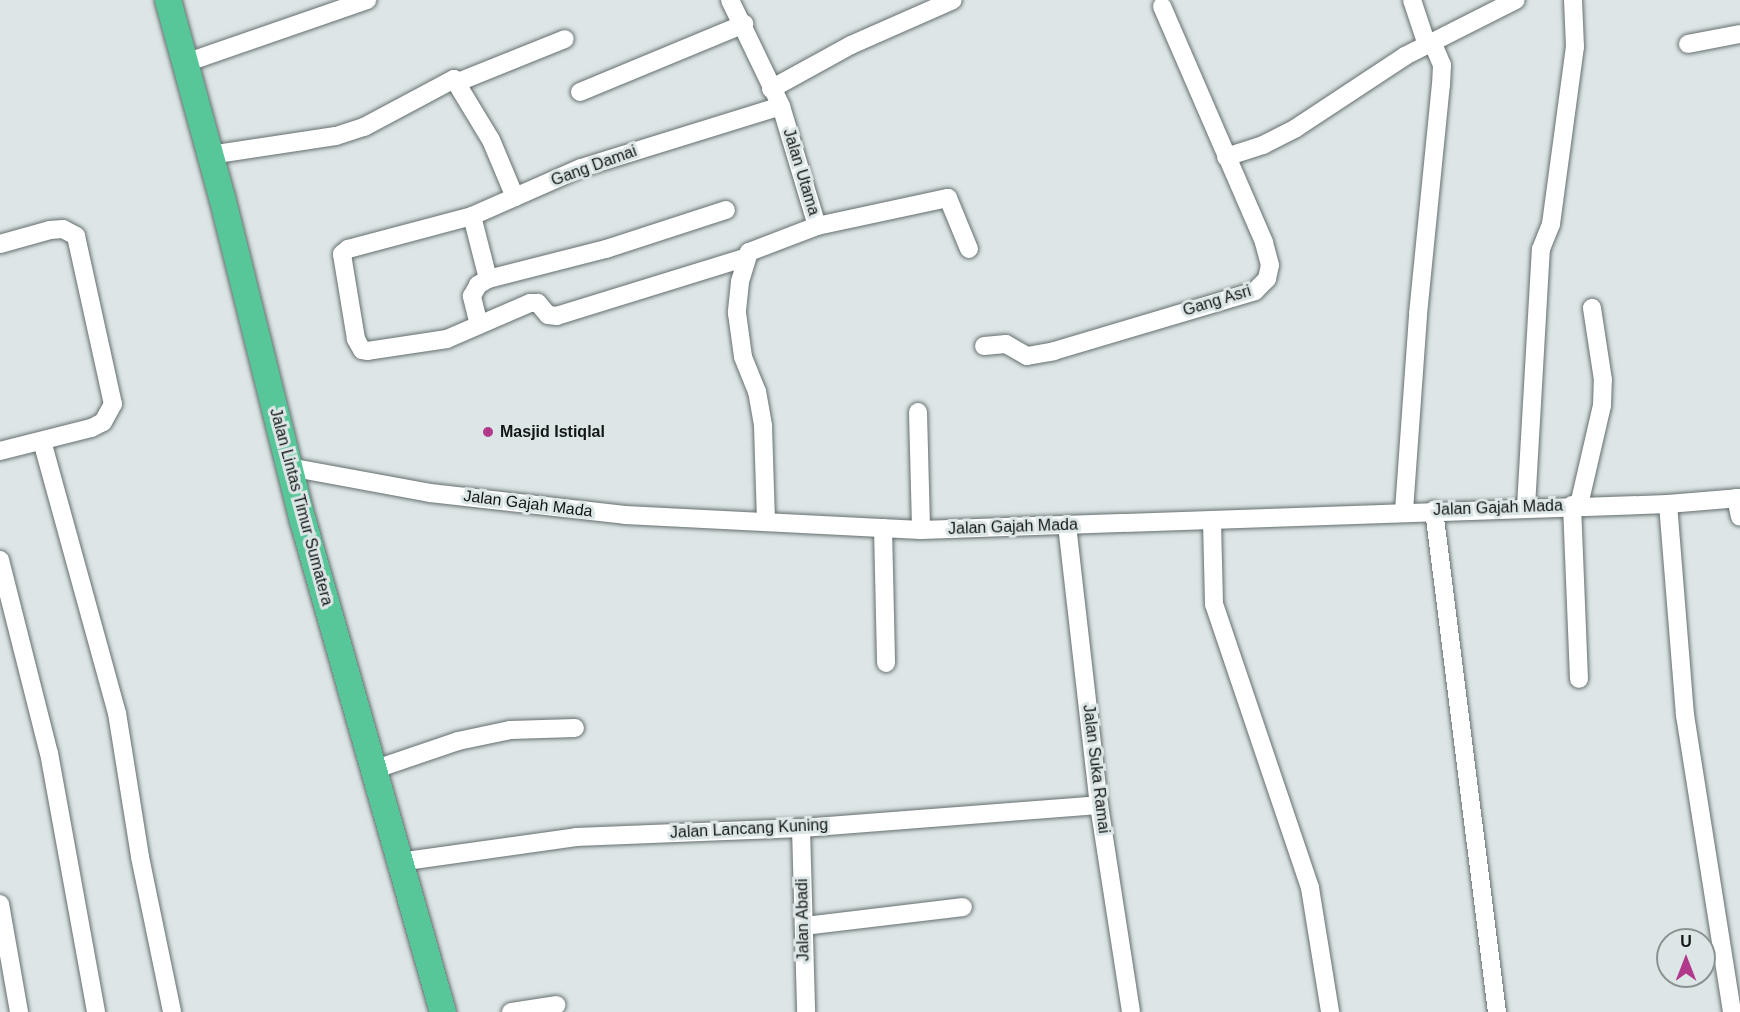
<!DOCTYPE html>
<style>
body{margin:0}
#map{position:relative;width:1740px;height:1012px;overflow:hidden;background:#dde6e6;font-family:Arial,sans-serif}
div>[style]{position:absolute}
.roads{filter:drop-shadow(0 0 2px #656e6e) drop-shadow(0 0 2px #656e6e)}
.minor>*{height:18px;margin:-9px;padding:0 9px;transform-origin:9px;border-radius:9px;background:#fff}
.highway>*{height:26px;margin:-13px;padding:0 13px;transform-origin:13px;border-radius:13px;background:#57c698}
.dots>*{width:16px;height:16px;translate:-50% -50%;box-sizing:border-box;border:3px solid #dde6e6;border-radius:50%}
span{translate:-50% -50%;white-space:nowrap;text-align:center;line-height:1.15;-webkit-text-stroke:6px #dde6e6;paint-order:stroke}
.street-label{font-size:16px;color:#111515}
.poi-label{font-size:16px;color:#111515;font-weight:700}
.left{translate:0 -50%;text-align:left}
.north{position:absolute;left:1656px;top:928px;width:60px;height:60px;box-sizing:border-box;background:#dde6e6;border:2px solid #8b9292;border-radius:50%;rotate:0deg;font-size:16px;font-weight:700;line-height:24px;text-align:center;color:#111515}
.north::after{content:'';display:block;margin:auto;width:21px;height:27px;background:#b2388c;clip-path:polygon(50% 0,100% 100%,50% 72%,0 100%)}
</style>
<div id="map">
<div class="roads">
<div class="minor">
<div style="left:730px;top:0;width:118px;rotate:64.3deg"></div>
<div style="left:781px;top:106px;width:125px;rotate:73.3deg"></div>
<div style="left:817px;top:226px;width:73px;rotate:159.1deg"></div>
<div style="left:749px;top:252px;width:31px;rotate:107deg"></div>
<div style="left:740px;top:282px;width:31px;rotate:96deg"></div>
<div style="left:737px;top:313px;width:44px;rotate:82.2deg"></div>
<div style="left:743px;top:357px;width:37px;rotate:68deg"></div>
<div style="left:757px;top:391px;width:36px;rotate:80deg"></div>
<div style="left:763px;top:426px;width:95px;rotate:88.2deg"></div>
<div style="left:1412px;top:0;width:47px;rotate:71.6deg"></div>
<div style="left:1688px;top:44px;width:53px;rotate:-10.9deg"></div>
<div style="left:185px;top:63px;width:193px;rotate:-19.1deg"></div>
<div style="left:458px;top:82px;width:115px;rotate:-21.9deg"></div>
<div style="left:771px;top:89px;width:91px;rotate:-28.8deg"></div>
<div style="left:851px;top:45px;width:111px;rotate:-23.8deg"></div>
<div style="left:580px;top:92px;width:178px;rotate:-22.5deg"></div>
<div style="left:210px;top:155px;width:127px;rotate:-8.6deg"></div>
<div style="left:336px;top:136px;width:29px;rotate:-18deg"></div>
<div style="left:364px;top:127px;width:102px;rotate:-28.1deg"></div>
<div style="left:454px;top:79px;width:71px;rotate:58.8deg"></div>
<div style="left:491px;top:140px;width:62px;rotate:67.2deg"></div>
<div style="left:1226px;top:157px;width:39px;rotate:-18deg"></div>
<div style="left:1263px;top:145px;width:37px;rotate:-27deg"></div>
<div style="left:1296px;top:128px;width:131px;rotate:-33.4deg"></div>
<div style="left:1405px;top:56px;width:124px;rotate:-26.8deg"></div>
<div style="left:472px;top:216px;width:65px;rotate:75.7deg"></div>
<div style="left:817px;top:226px;width:134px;rotate:-12.1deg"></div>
<div style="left:948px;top:198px;width:55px;rotate:67.6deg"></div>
<div style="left:0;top:244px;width:52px;rotate:-15.6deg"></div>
<div style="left:50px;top:230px;width:13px;rotate:-4deg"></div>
<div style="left:63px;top:229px;width:15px;rotate:28deg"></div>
<div style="left:76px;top:236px;width:172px;rotate:77.6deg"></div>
<div style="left:113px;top:404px;width:21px;rotate:119deg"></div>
<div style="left:103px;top:422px;width:13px;rotate:153deg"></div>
<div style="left:91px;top:428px;width:94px;rotate:165.8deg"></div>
<div style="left:744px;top:258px;width:196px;rotate:162.8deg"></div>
<div style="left:557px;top:316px;width:9px;rotate:-174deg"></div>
<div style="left:548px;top:315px;width:16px;rotate:-130deg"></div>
<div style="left:538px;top:303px;width:8px;rotate:180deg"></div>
<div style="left:530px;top:303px;width:90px;rotate:156.6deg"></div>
<div style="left:447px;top:339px;width:80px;rotate:171.4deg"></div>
<div style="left:368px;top:351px;width:6px;rotate:-171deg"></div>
<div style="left:362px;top:350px;width:13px;rotate:-119deg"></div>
<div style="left:356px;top:339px;width:86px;rotate:-99.4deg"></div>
<div style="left:342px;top:254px;width:8px;rotate:-40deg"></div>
<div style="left:348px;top:249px;width:128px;rotate:-14.9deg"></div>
<div style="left:472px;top:216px;width:119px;rotate:-23.8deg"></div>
<div style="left:581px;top:168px;width:209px;rotate:-17.2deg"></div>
<div style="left:479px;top:325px;width:30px;rotate:-104deg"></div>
<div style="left:472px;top:296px;width:13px;rotate:-61deg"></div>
<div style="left:478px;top:285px;width:12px;rotate:-31deg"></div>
<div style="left:488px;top:279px;width:122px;rotate:-14.3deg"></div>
<div style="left:606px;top:249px;width:126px;rotate:-18deg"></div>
<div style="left:984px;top:346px;width:22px;rotate:-5deg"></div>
<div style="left:1006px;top:344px;width:24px;rotate:30deg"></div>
<div style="left:1027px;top:356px;width:27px;rotate:-10deg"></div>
<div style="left:1054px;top:351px;width:210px;rotate:-16.6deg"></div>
<div style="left:1255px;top:291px;width:17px;rotate:-45deg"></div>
<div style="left:1267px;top:279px;width:14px;rotate:-78deg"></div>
<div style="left:1270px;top:265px;width:24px;rotate:-105deg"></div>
<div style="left:1264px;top:242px;width:257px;rotate:-113.4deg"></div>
<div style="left:918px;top:412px;width:118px;rotate:88.5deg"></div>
<div style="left:42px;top:441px;width:282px;rotate:74.6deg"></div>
<div style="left:117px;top:713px;width:146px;rotate:80.9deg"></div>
<div style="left:140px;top:857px;width:158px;rotate:78.3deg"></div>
<div style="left:289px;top:467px;width:143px;rotate:10.4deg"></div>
<div style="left:430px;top:493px;width:196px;rotate:6.4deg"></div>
<div style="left:625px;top:515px;width:296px;rotate:2.9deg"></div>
<div style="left:921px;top:530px;width:747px;rotate:-1.99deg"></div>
<div style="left:1668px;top:504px;width:72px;rotate:-4.8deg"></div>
<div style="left:1736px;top:498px;width:19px;rotate:78deg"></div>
<div style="left:1668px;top:504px;width:212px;rotate:85.4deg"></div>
<div style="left:1685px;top:715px;width:301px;rotate:81deg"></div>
<div style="left:1572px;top:505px;width:174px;rotate:87.7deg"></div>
<div style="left:1579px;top:505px;width:103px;rotate:-77deg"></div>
<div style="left:1602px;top:405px;width:25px;rotate:-88deg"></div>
<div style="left:1603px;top:380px;width:73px;rotate:-98.7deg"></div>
<div style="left:1526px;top:507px;width:258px;rotate:-86.7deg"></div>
<div style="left:1541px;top:249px;width:27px;rotate:-68deg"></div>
<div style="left:1551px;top:224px;width:179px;rotate:-82.3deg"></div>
<div style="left:1575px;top:47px;width:47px;rotate:-92.4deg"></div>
<div style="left:1434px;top:510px;width:506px;rotate:82.85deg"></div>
<div style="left:1404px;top:511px;width:197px;rotate:-85.9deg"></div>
<div style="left:1418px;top:314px;width:230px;rotate:-84.3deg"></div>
<div style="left:1441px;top:85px;width:20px;rotate:-87deg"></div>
<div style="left:1442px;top:65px;width:25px;rotate:-113deg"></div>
<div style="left:1212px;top:521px;width:83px;rotate:88.6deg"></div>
<div style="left:1214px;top:604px;width:300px;rotate:71.3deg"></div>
<div style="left:1310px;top:888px;width:126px;rotate:80.8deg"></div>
<div style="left:1067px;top:525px;width:282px;rotate:83.5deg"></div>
<div style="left:1099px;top:805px;width:209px;rotate:81.2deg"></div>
<div style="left:883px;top:528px;width:135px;rotate:88.7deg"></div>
<div style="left:0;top:560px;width:199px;rotate:75.8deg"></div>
<div style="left:49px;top:753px;width:263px;rotate:79.7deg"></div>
<div style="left:373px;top:770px;width:90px;rotate:-18.8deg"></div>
<div style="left:458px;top:741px;width:53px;rotate:-11.9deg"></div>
<div style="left:510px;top:730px;width:65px;rotate:-1.8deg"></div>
<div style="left:801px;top:828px;width:184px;rotate:88.4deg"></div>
<div style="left:399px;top:862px;width:179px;rotate:-8deg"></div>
<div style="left:576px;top:837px;width:225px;rotate:-2.3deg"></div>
<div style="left:801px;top:828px;width:299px;rotate:-4.4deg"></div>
<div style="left:0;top:904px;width:110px;rotate:80deg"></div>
<div style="left:804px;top:926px;width:160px;rotate:-6.8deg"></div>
<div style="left:511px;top:1012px;width:46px;rotate:-8.8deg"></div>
</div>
<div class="highway">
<div style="left:168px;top:0;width:204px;rotate:74.7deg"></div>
<div style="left:222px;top:197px;width:334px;rotate:76deg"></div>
<div style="left:303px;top:521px;width:511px;rotate:74.09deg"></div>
</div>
</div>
<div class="dots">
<div style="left:488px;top:432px;background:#b2388c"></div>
</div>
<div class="street-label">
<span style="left:594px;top:166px;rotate:-20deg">Gang Damai</span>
<span style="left:801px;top:172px;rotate:73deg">Jalan Utama</span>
<span style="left:1217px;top:301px;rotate:-17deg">Gang Asri</span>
<span style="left:528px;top:504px;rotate:7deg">Jalan Gajah Mada</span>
<span style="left:301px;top:507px;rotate:75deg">Jalan Lintas Timur Sumatera</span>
<span style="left:1498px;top:508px;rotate:-2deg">Jalan Gajah Mada</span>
<span style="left:1013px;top:527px;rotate:-2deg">Jalan Gajah Mada</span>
<span style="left:1096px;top:769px;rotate:83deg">Jalan Suka Ramai</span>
<span style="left:749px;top:829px;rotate:-3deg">Jalan Lancang Kuning</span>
<span style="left:803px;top:920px;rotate:-91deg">Jalan Abadi</span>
</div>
<div class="poi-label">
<span class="left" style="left:500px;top:432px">Masjid Istiqlal</span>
</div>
<div class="north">U</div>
</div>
